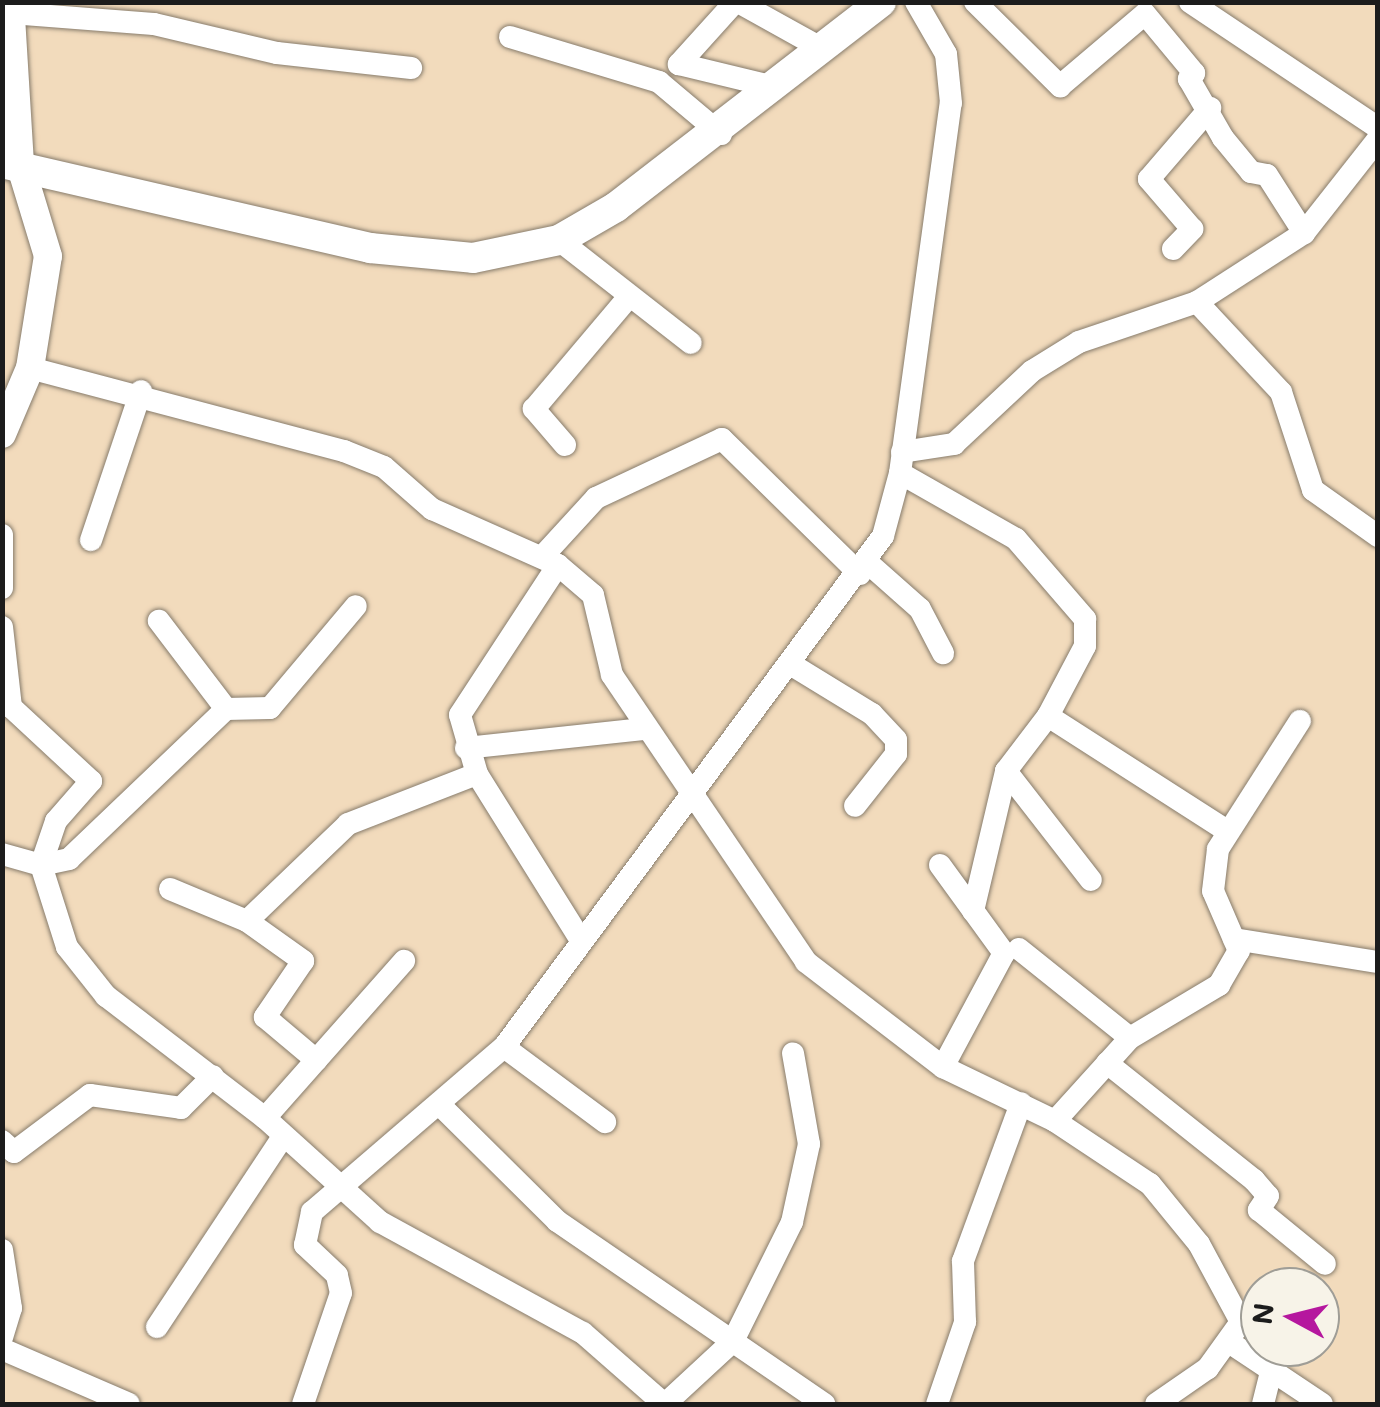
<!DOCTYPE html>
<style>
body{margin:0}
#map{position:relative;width:1380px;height:1407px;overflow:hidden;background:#f2dbbc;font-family:Mali,sans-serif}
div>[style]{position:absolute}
.roads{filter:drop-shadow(0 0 2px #877c6c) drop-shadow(0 0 2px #877c6c)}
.minor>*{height:22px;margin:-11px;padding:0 11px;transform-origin:11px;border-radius:11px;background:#fff}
.tertiary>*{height:28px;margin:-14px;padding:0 14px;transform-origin:14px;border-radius:14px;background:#fff}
.secondary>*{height:30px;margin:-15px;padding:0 15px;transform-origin:15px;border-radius:15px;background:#fff}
span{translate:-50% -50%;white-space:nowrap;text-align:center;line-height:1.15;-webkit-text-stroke:8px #f7f3e8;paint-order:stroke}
.frame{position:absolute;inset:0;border:5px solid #1c1c1c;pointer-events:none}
.north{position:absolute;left:1240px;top:1267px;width:100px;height:100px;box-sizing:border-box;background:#f7f3e8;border:2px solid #9f9d96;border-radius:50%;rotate:277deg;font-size:28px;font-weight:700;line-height:40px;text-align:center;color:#1c1c1c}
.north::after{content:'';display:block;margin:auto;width:35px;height:45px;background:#b5179e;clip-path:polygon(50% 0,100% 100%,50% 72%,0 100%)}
</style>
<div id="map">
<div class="roads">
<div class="minor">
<div style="left:735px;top:2px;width:84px;rotate:132.1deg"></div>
<div style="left:679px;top:64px;width:98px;rotate:13.6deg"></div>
<div style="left:738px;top:2px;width:95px;rotate:29deg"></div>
<div style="left:975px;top:2px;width:120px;rotate:44.7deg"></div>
<div style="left:1060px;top:86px;width:111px;rotate:-40.3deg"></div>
<div style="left:1145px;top:14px;width:77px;rotate:50.3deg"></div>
<div style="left:1194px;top:73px;width:8px;rotate:130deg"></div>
<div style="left:1189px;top:79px;width:68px;rotate:60deg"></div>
<div style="left:1223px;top:138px;width:44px;rotate:50.5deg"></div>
<div style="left:1251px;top:172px;width:16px;rotate:11deg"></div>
<div style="left:1267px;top:175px;width:69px;rotate:57.5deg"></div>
<div style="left:1190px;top:2px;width:226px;rotate:33.8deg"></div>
<div style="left:11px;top:13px;width:143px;rotate:4.4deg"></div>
<div style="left:154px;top:24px;width:126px;rotate:13.3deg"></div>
<div style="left:277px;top:53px;width:135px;rotate:6.4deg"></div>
<div style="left:510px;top:37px;width:156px;rotate:16.8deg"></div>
<div style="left:659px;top:82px;width:81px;rotate:40deg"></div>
<div style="left:559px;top:240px;width:167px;rotate:38deg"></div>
<div style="left:1173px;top:249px;width:28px;rotate:-46deg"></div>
<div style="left:1192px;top:229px;width:66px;rotate:-130.7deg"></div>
<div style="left:1149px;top:179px;width:94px;rotate:-49.3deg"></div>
<div style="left:1197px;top:302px;width:123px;rotate:47deg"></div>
<div style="left:1281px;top:392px;width:103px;rotate:71.9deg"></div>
<div style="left:1313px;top:490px;width:80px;rotate:35.3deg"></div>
<div style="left:30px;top:368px;width:325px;rotate:14.8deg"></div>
<div style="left:344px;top:451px;width:43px;rotate:21.8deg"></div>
<div style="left:384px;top:467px;width:64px;rotate:41.2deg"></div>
<div style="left:432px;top:509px;width:138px;rotate:24deg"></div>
<div style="left:558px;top:565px;width:46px;rotate:40.6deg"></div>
<div style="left:593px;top:595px;width:82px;rotate:76.6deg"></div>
<div style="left:612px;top:675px;width:346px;rotate:55.9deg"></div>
<div style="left:806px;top:962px;width:173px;rotate:37.5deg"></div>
<div style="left:943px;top:1067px;width:124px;rotate:25.7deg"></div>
<div style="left:1055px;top:1121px;width:114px;rotate:33.6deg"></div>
<div style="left:1150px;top:1184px;width:77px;rotate:50.8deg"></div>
<div style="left:1199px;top:1244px;width:89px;rotate:61.7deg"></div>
<div style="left:1241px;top:1322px;width:57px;rotate:125.7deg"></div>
<div style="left:1208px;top:1368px;width:63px;rotate:145.3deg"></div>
<div style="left:565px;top:445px;width:48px;rotate:-130.7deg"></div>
<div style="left:534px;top:409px;width:143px;rotate:-49.8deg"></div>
<div style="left:902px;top:452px;width:53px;rotate:-8.7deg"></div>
<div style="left:954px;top:444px;width:107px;rotate:-43.1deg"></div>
<div style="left:1032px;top:371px;width:55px;rotate:-31.7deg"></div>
<div style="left:1079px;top:342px;width:125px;rotate:-18.7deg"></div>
<div style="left:1197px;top:302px;width:127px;rotate:-32.8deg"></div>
<div style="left:1304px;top:233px;width:120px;rotate:-51.8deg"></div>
<div style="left:900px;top:473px;width:133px;rotate:29.6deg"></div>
<div style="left:1016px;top:539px;width:106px;rotate:49.2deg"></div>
<div style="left:1085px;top:619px;width:27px;rotate:90deg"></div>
<div style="left:1085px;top:646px;width:79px;rotate:117.9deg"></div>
<div style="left:1048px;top:716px;width:69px;rotate:127.4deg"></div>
<div style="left:1006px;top:771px;width:138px;rotate:52.1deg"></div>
<div style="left:2px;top:535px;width:53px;rotate:90deg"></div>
<div style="left:91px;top:540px;width:157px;rotate:-71.4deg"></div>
<div style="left:542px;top:557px;width:80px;rotate:-47.5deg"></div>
<div style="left:596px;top:498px;width:139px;rotate:-25.1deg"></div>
<div style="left:722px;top:439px;width:193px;rotate:44.4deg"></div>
<div style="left:868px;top:563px;width:69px;rotate:41.5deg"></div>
<div style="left:920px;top:609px;width:50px;rotate:62.4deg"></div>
<div style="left:558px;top:565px;width:179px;rotate:123.2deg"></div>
<div style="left:460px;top:715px;width:61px;rotate:73.9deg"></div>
<div style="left:477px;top:774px;width:195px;rotate:58deg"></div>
<div style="left:2px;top:627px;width:81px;rotate:83.6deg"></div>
<div style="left:11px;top:707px;width:109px;rotate:42.8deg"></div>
<div style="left:91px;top:781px;width:53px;rotate:131.2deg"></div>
<div style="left:56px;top:821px;width:46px;rotate:108.8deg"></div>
<div style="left:41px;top:865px;width:86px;rotate:72.4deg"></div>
<div style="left:67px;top:947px;width:63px;rotate:51.5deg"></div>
<div style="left:106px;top:996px;width:200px;rotate:37.5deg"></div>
<div style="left:265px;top:1118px;width:155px;rotate:42.1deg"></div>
<div style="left:380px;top:1222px;width:231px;rotate:28.7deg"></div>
<div style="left:583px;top:1333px;width:108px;rotate:41.2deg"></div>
<div style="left:792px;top:665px;width:94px;rotate:31.5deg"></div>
<div style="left:872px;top:714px;width:35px;rotate:47deg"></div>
<div style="left:896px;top:740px;width:14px;rotate:90deg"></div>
<div style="left:896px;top:754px;width:66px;rotate:128.3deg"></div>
<div style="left:226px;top:709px;width:44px;rotate:-1.3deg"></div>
<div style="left:270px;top:708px;width:133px;rotate:-49.9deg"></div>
<div style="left:1048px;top:716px;width:213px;rotate:32.7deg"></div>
<div style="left:466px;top:748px;width:179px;rotate:-6.1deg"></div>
<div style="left:2px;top:854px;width:41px;rotate:15.8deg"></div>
<div style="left:41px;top:865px;width:29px;rotate:-12deg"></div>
<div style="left:69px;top:859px;width:217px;rotate:-43.7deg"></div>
<div style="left:226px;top:709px;width:111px;rotate:-127.3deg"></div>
<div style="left:940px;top:865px;width:109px;rotate:54deg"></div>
<div style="left:1004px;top:953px;width:129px;rotate:118.2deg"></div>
<div style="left:170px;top:889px;width:83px;rotate:22.6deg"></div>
<div style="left:247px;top:921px;width:140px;rotate:-43.8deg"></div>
<div style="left:348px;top:824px;width:138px;rotate:-21.2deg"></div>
<div style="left:973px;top:911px;width:144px;rotate:-76.7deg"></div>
<div style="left:247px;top:921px;width:69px;rotate:35.5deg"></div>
<div style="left:303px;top:961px;width:68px;rotate:124.2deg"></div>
<div style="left:265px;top:1017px;width:67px;rotate:40.1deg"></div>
<div style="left:1234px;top:939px;width:146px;rotate:9.1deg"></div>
<div style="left:1019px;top:949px;width:142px;rotate:38.7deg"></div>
<div style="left:1130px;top:1038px;width:112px;rotate:132.1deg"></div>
<div style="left:1130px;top:1038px;width:104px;rotate:-30.8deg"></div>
<div style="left:1219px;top:985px;width:39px;rotate:-60deg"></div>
<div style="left:1239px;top:951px;width:65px;rotate:-113.4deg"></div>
<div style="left:1213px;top:891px;width:42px;rotate:-83.2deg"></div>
<div style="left:1218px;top:849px;width:152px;rotate:-57.4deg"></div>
<div style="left:504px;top:1047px;width:126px;rotate:36.6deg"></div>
<div style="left:1107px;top:1063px;width:188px;rotate:38.5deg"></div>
<div style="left:1254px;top:1180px;width:21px;rotate:49deg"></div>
<div style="left:1268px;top:1196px;width:17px;rotate:123deg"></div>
<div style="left:1259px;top:1210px;width:85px;rotate:39.3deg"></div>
<div style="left:442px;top:1107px;width:162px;rotate:44.7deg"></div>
<div style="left:557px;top:1221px;width:324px;rotate:34.4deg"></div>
<div style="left:265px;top:1118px;width:210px;rotate:-48.5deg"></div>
<div style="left:2px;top:1141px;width:16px;rotate:43deg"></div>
<div style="left:14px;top:1152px;width:95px;rotate:-36.9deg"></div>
<div style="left:90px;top:1095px;width:92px;rotate:8.1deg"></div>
<div style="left:181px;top:1108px;width:45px;rotate:-45deg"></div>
<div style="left:2px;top:1250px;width:59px;rotate:81.2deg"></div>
<div style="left:11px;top:1308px;width:30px;rotate:107deg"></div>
<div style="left:157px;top:1327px;width:224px;rotate:-56.5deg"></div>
<div style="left:1232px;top:1344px;width:108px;rotate:33.7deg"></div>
<div style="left:2px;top:1349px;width:138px;rotate:23.4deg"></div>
<div style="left:303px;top:1404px;width:117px;rotate:-71.1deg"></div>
<div style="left:341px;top:1293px;width:18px;rotate:-103deg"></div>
<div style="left:337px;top:1275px;width:44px;rotate:-136.8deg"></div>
<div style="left:305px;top:1245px;width:34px;rotate:-78deg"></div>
<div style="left:312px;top:1212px;width:253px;rotate:-40.7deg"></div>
<div style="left:504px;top:1047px;width:636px;rotate:-53.44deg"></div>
<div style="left:883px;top:536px;width:65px;rotate:-74.9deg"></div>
<div style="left:900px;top:473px;width:373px;rotate:-82.2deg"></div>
<div style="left:951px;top:103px;width:49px;rotate:-95.8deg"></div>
<div style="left:946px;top:54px;width:60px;rotate:-120deg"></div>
<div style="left:665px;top:1404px;width:93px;rotate:-42.8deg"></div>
<div style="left:733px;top:1341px;width:133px;rotate:-63.6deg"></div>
<div style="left:792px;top:1222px;width:80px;rotate:-77.7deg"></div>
<div style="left:809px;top:1144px;width:92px;rotate:-100deg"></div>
<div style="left:937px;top:1404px;width:87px;rotate:-71.1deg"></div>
<div style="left:965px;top:1322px;width:61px;rotate:-91.9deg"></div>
<div style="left:963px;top:1261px;width:168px;rotate:-69.8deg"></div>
<div style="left:1263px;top:1404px;width:29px;rotate:-76deg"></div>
</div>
<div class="tertiary">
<div style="left:2px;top:434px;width:72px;rotate:-67deg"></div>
<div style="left:30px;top:368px;width:113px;rotate:-80.9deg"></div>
<div style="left:48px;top:256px;width:96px;rotate:-106.9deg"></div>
<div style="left:20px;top:164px;width:162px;rotate:-93.5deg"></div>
</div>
<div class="secondary">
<div style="left:2px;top:163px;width:378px;rotate:13deg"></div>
<div style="left:370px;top:248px;width:103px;rotate:5.5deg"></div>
<div style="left:473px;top:258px;width:88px;rotate:-11.8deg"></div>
<div style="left:559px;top:240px;width:66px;rotate:-30.1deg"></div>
<div style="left:616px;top:207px;width:335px;rotate:-37.7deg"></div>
</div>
</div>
<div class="frame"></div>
<div class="north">N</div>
</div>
